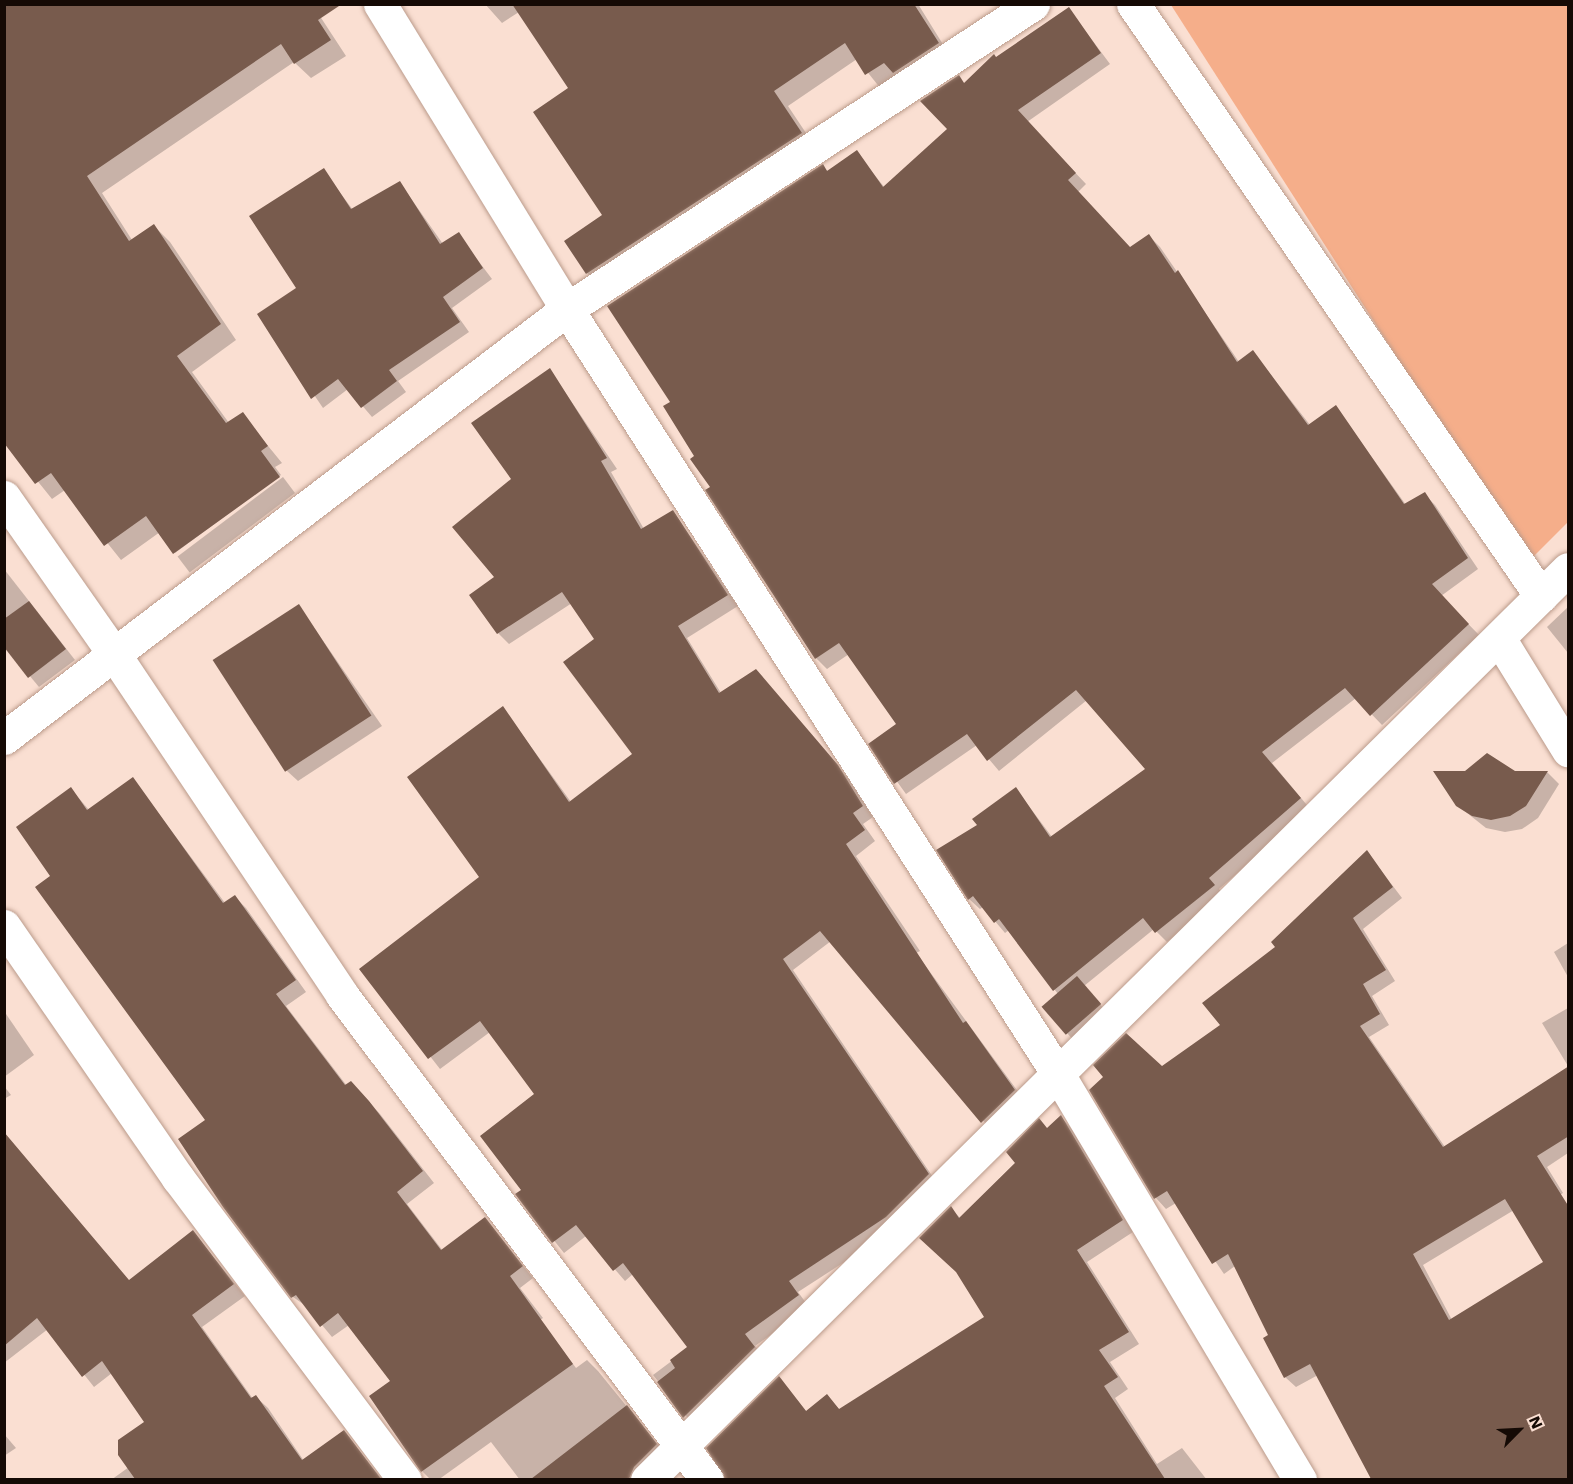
<!DOCTYPE html>
<style>
body{margin:0}
#map{position:relative;width:1573px;height:1484px;overflow:hidden;background:#fadfd2;font-family:"Work Sans",sans-serif}
div>[style]{position:absolute}
.green>*{inset:0;background:#f5ae8a}
.shadow>*{inset:0;background:#0003;transform-origin:0 0}
.building>*{inset:0;background:#785b4d;transform-origin:0 0}
.roads{filter:drop-shadow(0 0 2px #bb9b8b) drop-shadow(0 0 2px #bb9b8b)}
.minor>*{height:33px;margin:-16.5px;padding:0 16.5px;transform-origin:16.5px;border-radius:16.5px;background:#fff}
span{translate:-50% -50%;white-space:nowrap;text-align:center;line-height:1.15;-webkit-text-stroke:4.5px #fadfd2;paint-order:stroke}
.frame{position:absolute;inset:0;border:6px solid #150a05;pointer-events:none}
.north{position:absolute;left:1489px;top:1400px;width:60px;height:60px;-webkit-text-stroke:4px #fadfd2;paint-order:stroke;rotate:66deg;font-size:16px;font-weight:700;line-height:24px;text-align:center;color:#150a05}
.north::after{content:'';display:block;margin:auto;width:21px;height:27px;background:#150a05;clip-path:polygon(50% 0,100% 100%,50% 72%,0 100%)}
</style>
<div id="map">
<div class="green">
<div style="clip-path:polygon(1171px 5px,1568px 5px,1568px 522px,1528px 562px)"></div>
</div>
<div class="shadow">
<div style="clip-path:polygon(4px 4px,312px 4px,346px 56px,311px 78px,294px 62px,102px 193px,132px 240px,154px 226px,170px 242px,236px 340px,192px 372px,229px 423px,242px 414px,282px 463px,275px 467px,281px 475px,175px 553px,160px 532px,121px 560px,65px 490px,52px 499px,7px 443px)"></div>
<div style="clip-path:polygon(485px 4px,918px 4px,952px 59px,881px 89px,857px 59px,788px 106px,816px 148px,602px 288px,587px 273px,604px 216px,570px 89px,519px 12px,502px 23px)"></div>
<div style="clip-path:polygon(1069px 9px,1110px 64px,1027px 122px,1086px 184px,1078px 192px,1130px 249px,1149px 236px,1160px 247px,1239px 362px,1253px 352px,1310px 425px,1336px 407px,1406px 505px,1424px 494px,1435px 505px,1478px 569px,1441px 596px,1479px 635px,1382px 725px,1356px 698px,1272px 763px,1311px 810px,1219px 889px,1225px 896px,1167px 942px,1154px 929px,1084px 986px,1106px 1011px,1075px 1042px,1044px 1007px,1058px 994px,1009px 930px,1005px 933px,983px 907px,980px 909px,969px 899px,979px 825px,1016px 789px,1052px 837px,1147px 770px,1087px 700px,999px 771px,977px 745px,906px 794px,870px 744px,899px 724px,849px 654px,827px 669px,816px 658px,712px 487px,672px 402px,822px 166px,829px 172px,856px 152px,885px 188px,949px 129px,958px 77px,965px 84px)"></div>
<div style="clip-path:polygon(323px 170px,353px 210px,400px 183px,443px 244px,458px 234px,492px 279px,452px 308px,469px 332px,398px 381px,406px 392px,372px 417px,348px 389px,323px 408px,259px 314px,298px 289px)"></div>
<div style="clip-path:polygon(550px 370px,617px 469px,611px 472px,644px 529px,673px 511px,738px 606px,687px 638px,721px 693px,766px 682px,848px 778px,873px 817px,863px 824px,875px 841px,856px 856px,920px 951px,916px 953px,1025px 1101px,993px 1132px,831px 941px,793px 970px,939px 1186px,897px 1228px,798px 1292px,809px 1307px,755px 1346px,765px 1358px,695px 1427px,653px 1375px,689px 1348px,633px 1274px,625px 1281px,586px 1236px,564px 1253px,517px 1194px,523px 1190px,536px 1095px,490px 1032px,440px 1069px,362px 969px,481px 877px,503px 708px,571px 802px,634px 754px,596px 639px,572px 603px,509px 644px,498px 633px,496px 578px,513px 479px)"></div>
<div style="left:283px;top:477px;width:20px;height:132px;rotate:53deg"></div>
<div style="clip-path:polygon(4px 569px,75px 660px,39px 687px,4px 645px)"></div>
<div style="clip-path:polygon(299px 606px,382px 726px,298px 781px,286px 770px)"></div>
<div style="clip-path:polygon(1568px 607px,1568px 653px,1547px 627px)"></div>
<div style="clip-path:polygon(1514px 772px,1547px 772px,1559px 784px,1538px 818px,1522px 829px,1505px 832px,1486px 828px,1457px 805px)"></div>
<div style="clip-path:polygon(133px 779px,225px 903px,235px 897px,246px 908px,306px 992px,286px 1006px,347px 1086px,362px 1094px,380px 1114px,434px 1183px,407px 1204px,443px 1251px,485px 1219px,533px 1278px,520px 1288px,543px 1318px,540px 1320px,576px 1368px,587px 1360px,598px 1371px,667px 1456px,646px 1480px,520px 1480px,491px 1442px,438px 1480px,431px 1480px,422px 1471px,392px 1381px,349px 1325px,332px 1337px,306px 1306px,293px 1297px,207px 1120px,53px 877px,71px 789px,89px 810px)"></div>
<div style="clip-path:polygon(evenodd,1367px 852px,1402px 898px,1363px 929px,1395px 981px,1372px 996px,1389px 1025px,1369px 1037px,1445px 1147px,1568px 1068px,1568px 1153px,1547px 1167px,1563px 1193px,1557px 1197px,1568px 1219px,1568px 1480px,1373px 1480px,1318px 1375px,1296px 1387px,1285px 1377px,1270px 1336px,1235px 1266px,1224px 1274px,1176px 1203px,1166px 1209px,1156px 1198px,1091px 1090px,1162px 1067px,1222px 1026px,1277px 948px,1367px 852px,1514px 1210px,1545px 1262px,1452px 1320px,1423px 1265px,1514px 1210px)"></div>
<div style="clip-path:polygon(1568px 943px,1568px 977px,1554px 952px)"></div>
<div style="clip-path:polygon(1568px 1008px,1568px 1066px,1542px 1023px)"></div>
<div style="clip-path:polygon(4px 1011px,34px 1055px,4px 1077px)"></div>
<div style="clip-path:polygon(4px 1086px,11px 1095px,4px 1099px)"></div>
<div style="clip-path:polygon(1061px 1117px,1072px 1129px,1133px 1232px,1087px 1262px,1139px 1344px,1110px 1362px,1128px 1389px,1115px 1398px,1157px 1464px,1182px 1448px,1207px 1480px,726px 1480px,779px 1378px,807px 1412px,827px 1396px,840px 1410px,986px 1317px,951px 1208px,960px 1218px)"></div>
<div style="clip-path:polygon(193px 1232px,245px 1296px,202px 1327px,253px 1399px,256px 1397px,268px 1408px,304px 1461px,343px 1432px,383px 1480px,111px 1480px,129px 1467px,147px 1422px,112px 1373px,94px 1387px,48px 1329px,4px 1363px,4px 1265px,130px 1281px)"></div>
<div style="clip-path:polygon(4px 1434px,16px 1448px,4px 1456px)"></div>
</div>
<div class="building">
<div style="clip-path:polygon(4px 4px,342px 4px,318px 20px,331px 40px,294px 64px,281px 44px,87px 176px,129px 241px,154px 224px,221px 324px,177px 356px,226px 423px,243px 412px,268px 446px,261px 451px,280px 477px,173px 554px,146px 516px,104px 546px,51px 473px,35px 484px,4px 443px)"></div>
<div style="clip-path:polygon(512px 4px,914px 4px,939px 43px,893px 73px,884px 63px,865px 75px,845px 43px,774px 91px,802px 133px,586px 274px,564px 241px,602px 215px,533px 112px,568px 88px)"></div>
<div style="clip-path:polygon(1069px 7px,1101px 53px,1018px 110px,1076px 173px,1068px 180px,1130px 247px,1149px 234px,1175px 273px,1178px 270px,1237px 362px,1253px 350px,1308px 425px,1336px 405px,1404px 504px,1425px 492px,1468px 558px,1432px 584px,1469px 624px,1370px 716px,1345px 688px,1262px 752px,1301px 798px,1209px 878px,1215px 885px,1155px 933px,1143px 918px,1053px 991px,999px 919px,994px 923px,973px 896px,968px 900px,936px 850px,977px 825px,972px 819px,1016px 787px,1050px 837px,1145px 769px,1076px 690px,987px 761px,967px 734px,894px 784px,868px 744px,896px 724px,839px 643px,815px 659px,705px 490px,710px 487px,690px 459px,694px 456px,663px 406px,670px 402px,607px 306px,823px 164px,827px 171px,857px 150px,883px 187px,947px 129px,920px 101px,959px 75px,964px 83px,994px 54px,996px 57px)"></div>
<div style="clip-path:polygon(324px 168px,351px 209px,400px 181px,440px 244px,459px 232px,483px 268px,443px 297px,460px 322px,389px 370px,397px 381px,361px 408px,338px 379px,311px 399px,257px 314px,296px 288px,249px 216px)"></div>
<div style="clip-path:polygon(550px 368px,607px 458px,601px 461px,641px 529px,673px 510px,728px 595px,678px 626px,719px 693px,756px 669px,838px 765px,863px 806px,853px 813px,865px 830px,846px 844px,963px 1023px,966px 1021px,1015px 1090px,981px 1123px,820px 931px,783px 959px,929px 1174px,886px 1217px,789px 1281px,799px 1295px,745px 1334px,755px 1347px,683px 1418px,657px 1382px,675px 1368px,670px 1360px,687px 1347px,623px 1263px,613px 1271px,576px 1225px,552px 1243px,515px 1194px,521px 1190px,480px 1136px,534px 1094px,480px 1021px,428px 1059px,359px 969px,479px 877px,407px 777px,503px 706px,569px 802px,632px 754px,563px 662px,594px 639px,562px 592px,497px 634px,469px 595px,494px 577px,452px 527px,511px 479px,471px 423px)"></div>
<div style="clip-path:polygon(29px 601px,66px 649px,28px 678px,4px 647px,4px 619px)"></div>
<div style="left:299px;top:604px;width:133px;height:103px;rotate:57deg"></div>
<div style="clip-path:polygon(1487px 753px,1515px 771px,1548px 771px,1526px 806px,1510px 816px,1491px 820px,1472px 816px,1456px 806px,1433px 771px,1465px 771px)"></div>
<div style="clip-path:polygon(133px 777px,223px 903px,235px 895px,296px 980px,276px 994px,345px 1085px,351px 1081px,369px 1101px,423px 1171px,397px 1192px,441px 1250px,485px 1217px,523px 1266px,510px 1276px,573px 1364px,421px 1472px,369px 1396px,390px 1381px,338px 1313px,320px 1327px,296px 1295px,291px 1298px,223px 1207px,178px 1139px,205px 1120px,35px 887px,50px 876px,16px 827px,71px 787px,87px 810px)"></div>
<div style="clip-path:polygon(evenodd,1367px 850px,1393px 887px,1353px 918px,1386px 970px,1363px 984px,1380px 1014px,1360px 1026px,1443px 1147px,1569px 1066px,1569px 1136px,1537px 1156px,1569px 1207px,1569px 1479px,1371px 1479px,1310px 1364px,1284px 1378px,1263px 1338px,1268px 1335px,1228px 1254px,1212px 1264px,1167px 1191px,1154px 1199px,1089px 1090px,1103px 1077px,1093px 1065px,1126px 1033px,1162px 1066px,1220px 1025px,1202px 1003px,1275px 947px,1271px 942px,1367px 850px,1505px 1199px,1543px 1262px,1449px 1320px,1413px 1254px,1505px 1199px)"></div>
<div style="left:1077px;top:976px;width:37px;height:47px;rotate:49deg"></div>
<div style="clip-path:polygon(1061px 1115px,1123px 1220px,1077px 1250px,1129px 1332px,1099px 1350px,1118px 1377px,1104px 1386px,1165px 1479px,725px 1479px,706px 1448px,779px 1376px,806px 1411px,827px 1394px,839px 1409px,984px 1317px,956px 1272px,919px 1238px,951px 1206px,959px 1218px,1015px 1163px,1006px 1152px,1039px 1118px,1047px 1128px)"></div>
<div style="clip-path:polygon(4px 1132px,129px 1280px,193px 1230px,234px 1284px,192px 1315px,251px 1398px,256px 1395px,302px 1460px,344px 1430px,381px 1479px,135px 1479px,118px 1455px,118px 1440px,144px 1422px,102px 1361px,82px 1377px,37px 1318px,4px 1346px)"></div>
<div style="clip-path:polygon(627px 1405px,657px 1444px,634px 1467px,629px 1479px,531px 1479px)"></div>
</div>
<div class="roads">
<div class="minor">
<div style="left:380px;top:4px;width:358px;rotate:58.5deg"></div>
<div style="left:567px;top:309px;width:909px;rotate:57.31deg"></div>
<div style="left:1058px;top:1074px;width:473px;rotate:59.2deg"></div>
<div style="left:1133px;top:4px;width:719px;rotate:55.43deg"></div>
<div style="left:4px;top:497px;width:192px;rotate:55deg"></div>
<div style="left:114px;top:654px;width:410px;rotate:56.2deg"></div>
<div style="left:342px;top:995px;width:607px;rotate:53.04deg"></div>
<div style="left:1499px;top:638px;width:132px;rotate:58.4deg"></div>
<div style="left:4px;top:738px;width:708px;rotate:-37.31deg"></div>
<div style="left:567px;top:309px;width:557px;rotate:-33.21deg"></div>
<div style="left:4px;top:926px;width:306px;rotate:55.4deg"></div>
<div style="left:178px;top:1178px;width:378px;rotate:53.1deg"></div>
<div style="left:647px;top:1480px;width:1295px;rotate:-44.69deg"></div>
</div>
</div>
<div class="frame"></div>
<div class="north">N</div>
</div>
